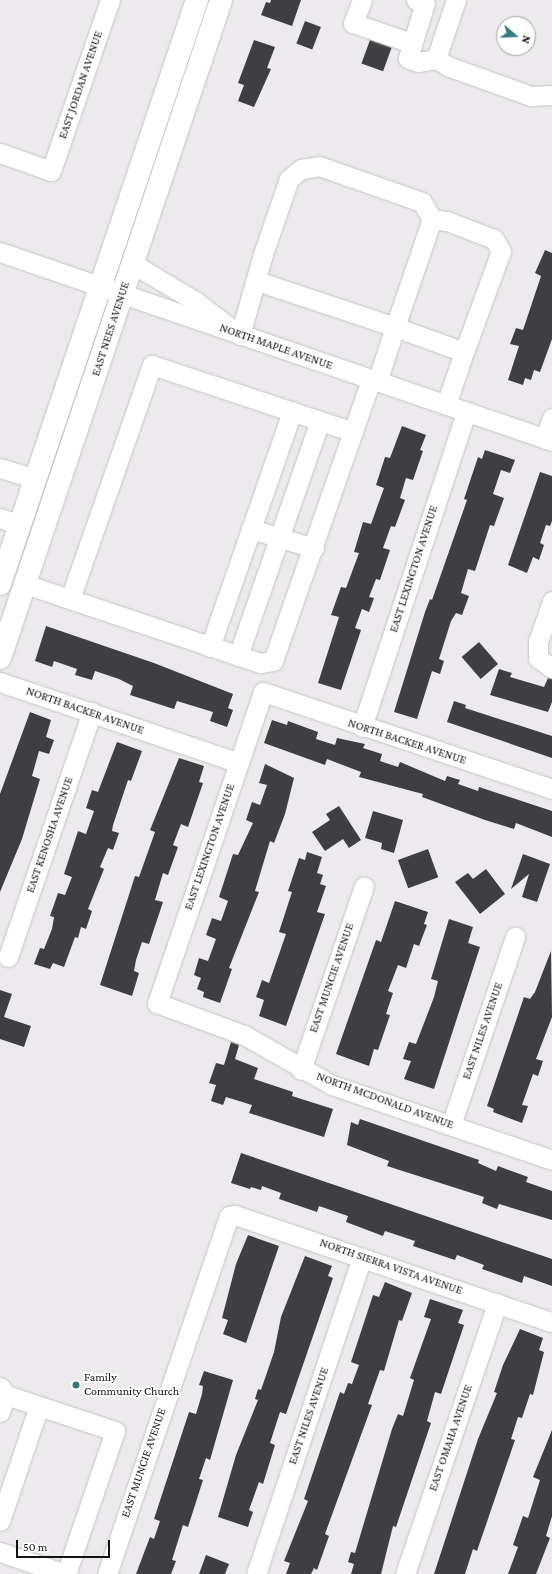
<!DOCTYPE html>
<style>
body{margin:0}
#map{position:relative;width:552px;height:1574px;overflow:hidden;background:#edeaed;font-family:"Crimson Pro",serif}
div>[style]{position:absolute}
.building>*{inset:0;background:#3f3e41;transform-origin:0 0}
.roads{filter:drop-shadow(0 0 1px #c4c2c5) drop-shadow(0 0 1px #c4c2c5)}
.minor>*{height:19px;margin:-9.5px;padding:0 9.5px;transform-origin:9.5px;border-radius:9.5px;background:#fff}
.major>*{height:22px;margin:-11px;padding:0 11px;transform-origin:11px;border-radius:11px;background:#fff}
.dots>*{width:11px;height:11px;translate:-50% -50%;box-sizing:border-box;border:2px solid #fff;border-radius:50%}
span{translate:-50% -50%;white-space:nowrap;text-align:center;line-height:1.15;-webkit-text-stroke:4px #fff;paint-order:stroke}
.street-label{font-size:12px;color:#141314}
.poi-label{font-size:12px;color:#141314}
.left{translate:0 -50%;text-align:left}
.north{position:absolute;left:496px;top:16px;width:40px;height:40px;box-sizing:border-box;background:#fff;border:1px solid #a1a1a1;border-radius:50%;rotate:109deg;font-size:11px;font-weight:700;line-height:16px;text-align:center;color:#141314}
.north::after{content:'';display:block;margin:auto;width:14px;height:18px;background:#327a82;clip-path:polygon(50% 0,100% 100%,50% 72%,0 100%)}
.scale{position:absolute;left:16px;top:1540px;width:94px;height:18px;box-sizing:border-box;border:2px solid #141314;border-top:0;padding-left:5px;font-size:12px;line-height:14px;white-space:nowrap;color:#141314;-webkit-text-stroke:3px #fff;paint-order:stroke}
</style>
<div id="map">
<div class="building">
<div style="clip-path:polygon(271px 0,301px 0,292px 26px,261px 15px,266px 2px,270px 3px)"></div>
<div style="left:305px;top:21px;width:17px;height:24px;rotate:21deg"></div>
<div style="clip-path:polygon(254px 40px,275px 47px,267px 68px,271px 69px,254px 107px,238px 101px,244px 85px,238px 83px)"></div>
<div style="left:370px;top:40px;width:23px;height:25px;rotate:20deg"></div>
<div style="clip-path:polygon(545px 250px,552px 253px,552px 339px,540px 372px,534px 370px,531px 380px,525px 378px,523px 385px,508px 380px,519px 346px,510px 344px,516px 328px,523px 330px,541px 276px,535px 273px)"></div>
<div style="clip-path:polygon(402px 426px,426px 435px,420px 450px,423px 451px,413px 480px,406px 478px,400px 498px,405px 500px,395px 527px,391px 526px,383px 548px,390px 550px,380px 580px,376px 579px,369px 597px,374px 598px,369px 612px,362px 609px,355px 628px,361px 630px,341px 690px,318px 683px,339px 617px,331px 615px,341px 587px,346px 588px,359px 553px,354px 552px,363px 522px,371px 524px,384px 488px,376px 485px,385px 457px,390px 458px)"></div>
<div style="clip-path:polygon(485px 450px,515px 460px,510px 473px,501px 470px,493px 494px,504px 498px,494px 526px,490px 525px,475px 571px,468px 569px,461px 593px,469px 596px,462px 615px,456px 613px,451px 621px,439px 659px,444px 661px,440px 674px,432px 671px,417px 719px,394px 712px,425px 612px,430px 599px,432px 600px,467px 500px,464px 499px,478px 457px,482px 459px)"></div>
<div style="clip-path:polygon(540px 472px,552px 476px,552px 521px,550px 526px,546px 525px,540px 543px,544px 545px,539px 560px,533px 557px,527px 573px,508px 565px)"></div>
<div style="clip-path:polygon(46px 626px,154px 663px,233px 694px,228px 708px,233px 710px,227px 727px,210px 721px,213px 712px,177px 701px,174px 709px,130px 695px,133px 686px,119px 679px,95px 671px,92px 680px,75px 675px,77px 669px,54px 661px,52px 667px,35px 661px)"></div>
<div style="left:479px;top:642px;width:29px;height:23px;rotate:49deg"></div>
<div style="clip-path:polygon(499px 669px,512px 673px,510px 677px,544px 687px,548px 678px,552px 679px,552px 702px,548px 712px,490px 695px)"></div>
<div style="clip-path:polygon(454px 701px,466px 705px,465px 708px,552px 736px,552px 758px,447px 722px)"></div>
<div style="clip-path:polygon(30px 712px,51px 720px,46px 737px,54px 740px,49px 754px,39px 751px,32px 776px,40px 779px,22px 839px,0 892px,0 794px)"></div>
<div style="clip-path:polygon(272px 720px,287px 725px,288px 721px,318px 732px,316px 739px,335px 745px,337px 738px,365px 744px,363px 748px,382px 754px,380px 761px,398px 767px,400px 762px,445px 781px,447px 776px,460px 780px,458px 784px,478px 791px,479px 787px,552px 811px,552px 837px,516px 823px,514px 829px,485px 820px,422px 797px,423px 794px,359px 777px,361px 772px,327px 759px,325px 765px,264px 743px)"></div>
<div style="clip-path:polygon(117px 742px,142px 751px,131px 781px,128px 780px,113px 825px,112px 831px,119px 833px,113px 850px,108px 848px,100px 867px,104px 869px,88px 909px,92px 911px,86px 929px,81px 927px,78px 938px,75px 937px,64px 967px,53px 963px,50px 969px,34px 964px,40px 948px,44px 949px,52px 929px,54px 917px,50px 916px,58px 893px,65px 895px,72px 877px,64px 874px,78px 831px,86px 834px,94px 811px,86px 808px,92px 790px,98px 792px)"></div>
<div style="clip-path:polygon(179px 758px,204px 766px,199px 782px,203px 783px,188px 827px,181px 824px,173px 845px,178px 847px,168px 875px,163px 873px,155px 900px,163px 902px,149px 944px,142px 942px,136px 960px,134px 971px,139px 973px,132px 996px,100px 985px,135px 876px,139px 877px,155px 832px,150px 830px)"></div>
<div style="clip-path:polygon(265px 764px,294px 778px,285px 814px,274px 843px,270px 841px,255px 891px,259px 892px,229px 968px,232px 969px,220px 1003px,203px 997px,204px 992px,197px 989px,201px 978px,194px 975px,199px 958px,208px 961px,216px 939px,206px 935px,212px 918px,221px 921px,228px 901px,219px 897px,233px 854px,238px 855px,253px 823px,246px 820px,252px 802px,260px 805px,267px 785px,259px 783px)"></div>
<div style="clip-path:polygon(339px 806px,361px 840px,349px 848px,343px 839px,325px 851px,312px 832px,330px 820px,326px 814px)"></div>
<div style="clip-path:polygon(373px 811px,403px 820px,394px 853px,381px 849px,382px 843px,365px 838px)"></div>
<div style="left:428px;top:849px;width:30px;height:32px;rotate:70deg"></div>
<div style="clip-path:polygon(307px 852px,322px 857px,317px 873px,323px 875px,320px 884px,326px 886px,317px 912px,325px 914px,286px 1026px,259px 1016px,264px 1000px,256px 997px,262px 980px,269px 983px,286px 934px,279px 932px,292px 892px,288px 891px,299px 858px,305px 860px)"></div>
<div style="clip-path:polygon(523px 854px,550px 864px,537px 902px,522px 897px,529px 874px,511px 889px)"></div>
<div style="clip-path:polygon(486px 869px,505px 894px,480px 914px,455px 882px,468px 873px,473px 879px)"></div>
<div style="clip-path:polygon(395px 901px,428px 912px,424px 924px,427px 925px,419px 946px,414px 944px,406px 968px,398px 965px,388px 991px,393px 993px,386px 1014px,390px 1015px,378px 1050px,374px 1049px,369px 1066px,336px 1054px,376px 940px,381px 942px)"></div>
<div style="clip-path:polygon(449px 919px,473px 927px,468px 943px,480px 947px,434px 1089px,404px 1079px,411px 1061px,403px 1059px,409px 1042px,416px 1044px,434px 997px,438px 981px,431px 979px)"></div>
<div style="clip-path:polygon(551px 951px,552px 1017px,536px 1059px,543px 1061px,538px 1076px,533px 1074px,522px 1105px,528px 1106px,522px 1123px,493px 1112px,494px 1109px,487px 1106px,524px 997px,530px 999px,535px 992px)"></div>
<div style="clip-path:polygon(0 990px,12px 994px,4px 1017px,31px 1026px,24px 1047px,0 1039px)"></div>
<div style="clip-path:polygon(231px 1042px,239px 1045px,235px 1059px,258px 1068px,254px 1079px,293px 1092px,292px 1096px,333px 1109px,324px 1137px,249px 1113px,252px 1105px,226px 1097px,223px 1105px,211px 1101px,216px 1085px,209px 1083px,216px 1063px,224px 1065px)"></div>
<div style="clip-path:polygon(360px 1119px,479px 1160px,478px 1163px,496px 1171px,498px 1166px,528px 1177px,526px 1182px,552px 1191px,552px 1220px,499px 1204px,497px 1209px,482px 1203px,484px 1197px,387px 1166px,389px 1161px,347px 1145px,351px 1122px,358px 1125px)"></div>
<div style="clip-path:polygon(241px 1153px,552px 1259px,552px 1286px,524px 1276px,522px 1283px,482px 1269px,484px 1265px,457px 1255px,455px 1260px,413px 1246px,415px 1241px,385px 1231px,383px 1236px,346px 1222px,348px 1216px,319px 1206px,317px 1212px,279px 1199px,281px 1193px,262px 1186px,261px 1190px,251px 1187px,250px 1189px,231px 1183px)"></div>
<div style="clip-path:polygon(248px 1235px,279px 1246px,246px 1343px,223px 1334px,228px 1320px,222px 1318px,236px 1264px)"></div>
<div style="clip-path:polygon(305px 1256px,332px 1266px,328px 1276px,333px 1278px,286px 1414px,280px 1412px,270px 1443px,275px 1445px,263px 1484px,259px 1482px,249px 1510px,253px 1512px,248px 1527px,218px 1517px,236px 1455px,258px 1400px,255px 1399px,258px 1389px,261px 1390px,274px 1352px,281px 1317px)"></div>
<div style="clip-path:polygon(385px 1282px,412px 1293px,402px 1321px,399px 1320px,384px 1371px,380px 1370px,368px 1404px,372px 1405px,325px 1534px,329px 1536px,317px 1570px,314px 1568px,311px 1574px,286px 1574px,290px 1563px,284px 1561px,308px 1501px,304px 1499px,340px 1392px,344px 1394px,348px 1383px,352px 1384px,359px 1365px,351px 1362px,373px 1295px,379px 1297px)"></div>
<div style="clip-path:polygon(430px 1299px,463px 1310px,458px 1323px,464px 1325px,441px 1394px,435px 1392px,427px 1421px,431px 1423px,396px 1527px,393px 1526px,381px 1574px,351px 1574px,354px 1564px,348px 1562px,351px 1552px,355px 1553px,392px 1429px,398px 1414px,403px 1416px,414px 1380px,410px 1378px,431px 1319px,424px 1317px)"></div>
<div style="clip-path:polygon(520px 1329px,543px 1338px,539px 1350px,544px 1352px,533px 1395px,530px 1394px,522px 1418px,518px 1417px,511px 1439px,515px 1440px,477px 1551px,473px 1549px,465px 1574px,434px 1574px,478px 1439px,497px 1393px,494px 1392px,503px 1365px)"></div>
<div style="clip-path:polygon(204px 1371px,233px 1380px,210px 1460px,206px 1458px,199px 1479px,203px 1480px,188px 1527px,183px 1525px,172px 1560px,176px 1561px,171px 1574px,136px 1574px,150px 1537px,154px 1539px,160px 1521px,154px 1519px,189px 1412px,196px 1414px,202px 1394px,203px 1386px,199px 1385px)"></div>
<div style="clip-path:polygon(552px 1430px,552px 1516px,546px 1536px,550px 1538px,536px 1574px,508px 1574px,518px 1547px,513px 1545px,523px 1516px,528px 1518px,540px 1480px,533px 1477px)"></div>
<div style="clip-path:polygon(206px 1555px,229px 1564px,225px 1574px,199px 1574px)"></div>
</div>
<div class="roads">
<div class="minor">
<div style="left:362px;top:0;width:25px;rotate:111deg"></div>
<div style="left:353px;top:23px;width:62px;rotate:18.7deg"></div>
<div style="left:416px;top:0;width:9px;rotate:18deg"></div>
<div style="left:425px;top:3px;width:58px;rotate:107.2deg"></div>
<div style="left:408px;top:58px;width:11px;rotate:22deg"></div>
<div style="left:418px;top:62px;width:18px;rotate:-9deg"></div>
<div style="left:436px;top:59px;width:62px;rotate:-71.3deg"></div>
<div style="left:436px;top:59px;width:16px;rotate:30deg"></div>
<div style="left:450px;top:67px;width:86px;rotate:19.7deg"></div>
<div style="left:531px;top:96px;width:21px;rotate:-3deg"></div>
<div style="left:0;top:153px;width:54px;rotate:19.4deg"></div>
<div style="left:51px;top:171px;width:181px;rotate:-71deg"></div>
<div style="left:0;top:252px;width:583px;rotate:18.9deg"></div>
<div style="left:133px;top:264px;width:72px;rotate:30.8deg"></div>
<div style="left:195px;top:301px;width:56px;rotate:37.1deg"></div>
<div style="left:240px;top:335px;width:84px;rotate:-74.1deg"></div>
<div style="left:263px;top:254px;width:79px;rotate:-70.9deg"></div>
<div style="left:289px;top:179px;width:16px;rotate:-40deg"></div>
<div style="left:301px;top:169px;width:18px;rotate:-9deg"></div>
<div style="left:319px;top:166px;width:109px;rotate:19.3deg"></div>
<div style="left:422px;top:202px;width:20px;rotate:60deg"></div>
<div style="left:257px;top:281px;width:145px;rotate:18.4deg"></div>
<div style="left:395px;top:327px;width:114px;rotate:-71.1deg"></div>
<div style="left:432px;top:219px;width:15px;rotate:8deg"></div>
<div style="left:447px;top:221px;width:50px;rotate:21deg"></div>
<div style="left:494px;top:239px;width:14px;rotate:60deg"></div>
<div style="left:501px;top:251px;width:108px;rotate:110.1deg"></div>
<div style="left:377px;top:382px;width:58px;rotate:-71.9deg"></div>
<div style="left:395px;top:327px;width:73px;rotate:19.9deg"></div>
<div style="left:464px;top:352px;width:56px;rotate:108.8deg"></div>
<div style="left:545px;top:439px;width:22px;rotate:-72deg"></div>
<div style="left:0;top:468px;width:37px;rotate:17deg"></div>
<div style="left:0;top:518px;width:21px;rotate:19deg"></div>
<div style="left:251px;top:529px;width:66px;rotate:16.8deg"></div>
<div style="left:25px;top:584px;width:248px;rotate:18.6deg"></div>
<div style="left:260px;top:663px;width:13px;rotate:-9deg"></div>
<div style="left:273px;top:661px;width:298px;rotate:-70.8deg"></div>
<div style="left:70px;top:599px;width:248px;rotate:-70.7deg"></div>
<div style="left:152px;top:365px;width:212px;rotate:18.4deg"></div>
<div style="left:552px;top:601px;width:43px;rotate:108.9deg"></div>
<div style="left:538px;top:642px;width:16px;rotate:90deg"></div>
<div style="left:538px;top:658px;width:17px;rotate:36deg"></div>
<div style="left:210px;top:647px;width:250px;rotate:-70.8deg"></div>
<div style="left:238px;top:656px;width:249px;rotate:-70.8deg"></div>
<div style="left:0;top:682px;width:252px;rotate:18.7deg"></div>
<div style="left:362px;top:727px;width:332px;rotate:-71.7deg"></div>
<div style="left:552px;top:789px;width:305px;rotate:-161.4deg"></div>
<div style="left:263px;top:692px;width:329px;rotate:108.8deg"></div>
<div style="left:157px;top:1003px;width:93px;rotate:20.2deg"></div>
<div style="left:244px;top:1035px;width:101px;rotate:29.6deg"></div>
<div style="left:332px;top:1085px;width:232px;rotate:18.8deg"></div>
<div style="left:8px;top:957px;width:259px;rotate:-71.1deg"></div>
<div style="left:301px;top:1070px;width:194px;rotate:-71.1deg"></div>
<div style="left:451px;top:1125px;width:199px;rotate:-71.2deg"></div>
<div style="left:0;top:1387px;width:10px;rotate:53deg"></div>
<div style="left:6px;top:1395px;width:115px;rotate:18.3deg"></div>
<div style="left:115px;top:1431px;width:151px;rotate:108.9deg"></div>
<div style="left:0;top:1412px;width:18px;rotate:-71deg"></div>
<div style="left:0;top:1521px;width:121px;rotate:-71.3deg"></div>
<div style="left:0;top:1552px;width:69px;rotate:18.7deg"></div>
<div style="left:107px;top:1574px;width:378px;rotate:-71.2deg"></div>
<div style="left:229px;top:1216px;width:6px;rotate:-9deg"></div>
<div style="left:235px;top:1215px;width:335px;rotate:18.7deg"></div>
<div style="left:256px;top:1574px;width:334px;rotate:-71.5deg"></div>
<div style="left:405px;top:1574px;width:286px;rotate:-71.2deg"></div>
</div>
<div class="major">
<div style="left:0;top:584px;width:616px;rotate:-71.36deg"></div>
<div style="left:0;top:658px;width:694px;rotate:-71.43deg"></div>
</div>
</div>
<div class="dots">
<div style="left:76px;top:1385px;background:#327a82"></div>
</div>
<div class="street-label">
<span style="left:81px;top:85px;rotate:-71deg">EAST JORDAN AVENUE</span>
<span style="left:111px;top:329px;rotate:-72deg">EAST NEES AVENUE</span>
<span style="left:276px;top:347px;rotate:19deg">NORTH MAPLE AVENUE</span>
<span style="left:414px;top:569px;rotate:-72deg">EAST LEXINGTON AVENUE</span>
<span style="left:85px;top:711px;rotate:19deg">NORTH BACKER AVENUE</span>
<span style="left:407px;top:742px;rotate:18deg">NORTH BACKER AVENUE</span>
<span style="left:50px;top:835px;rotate:-71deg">EAST KENOSHA AVENUE</span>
<span style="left:210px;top:847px;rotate:-71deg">EAST LEXINGTON AVENUE</span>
<span style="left:332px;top:978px;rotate:-71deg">EAST MUNCIE AVENUE</span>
<span style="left:483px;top:1031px;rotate:-71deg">EAST NILES AVENUE</span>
<span style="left:385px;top:1101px;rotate:20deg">NORTH MCDONALD AVENUE</span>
<span style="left:391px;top:1267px;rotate:19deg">NORTH SIERRA VISTA AVENUE</span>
<span style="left:309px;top:1416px;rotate:-71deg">EAST NILES AVENUE</span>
<span style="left:451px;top:1438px;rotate:-71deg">EAST OMAHA AVENUE</span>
<span style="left:144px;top:1463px;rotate:-71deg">EAST MUNCIE AVENUE</span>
</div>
<div class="poi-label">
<span class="left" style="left:84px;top:1385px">Family<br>Community Church</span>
</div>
<div class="north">N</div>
<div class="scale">50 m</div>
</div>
